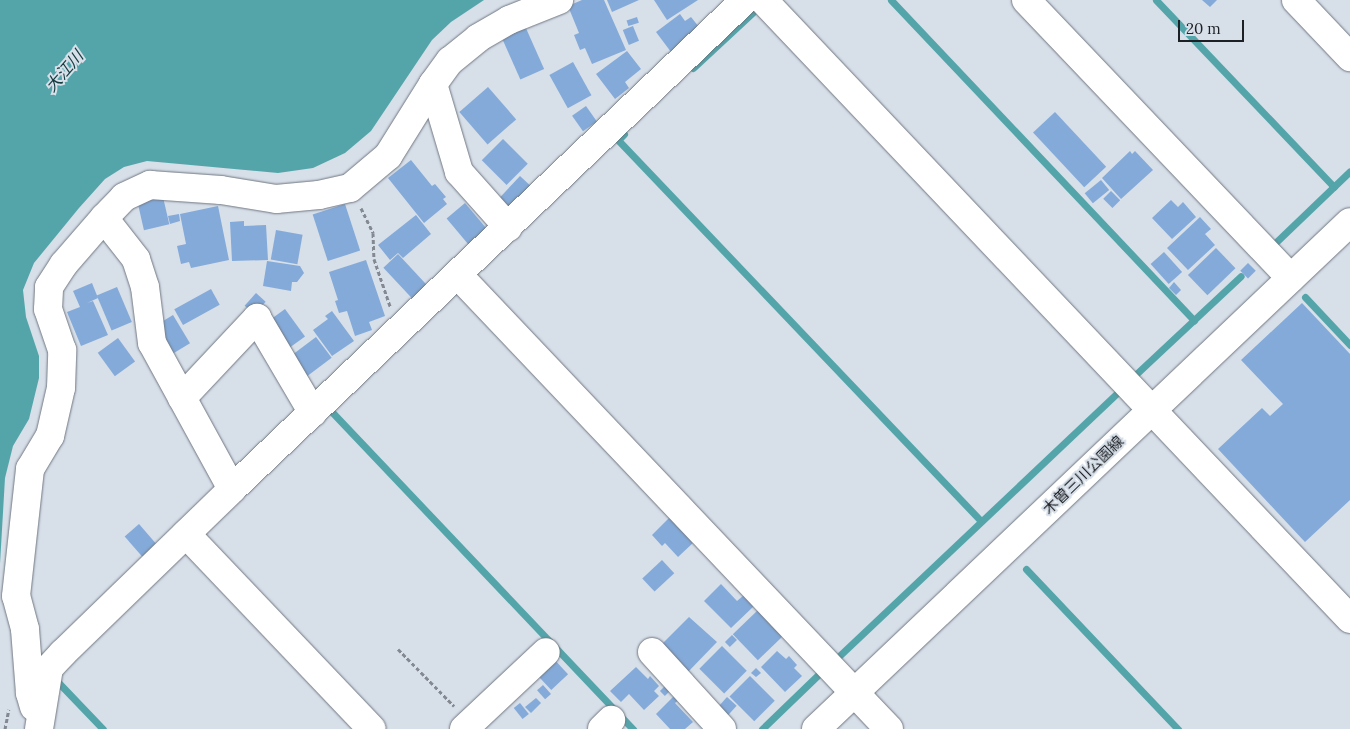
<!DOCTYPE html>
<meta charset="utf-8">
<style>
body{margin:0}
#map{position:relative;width:1350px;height:729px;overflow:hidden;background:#d7dfe9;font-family:Lora,"Noto Sans JP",serif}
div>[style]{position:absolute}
.water>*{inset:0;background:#54a5aa}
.stream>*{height:7px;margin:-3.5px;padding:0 3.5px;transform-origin:3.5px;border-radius:3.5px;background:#54a5aa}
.building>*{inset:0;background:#84aad9;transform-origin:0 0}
.path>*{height:3px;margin-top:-1.5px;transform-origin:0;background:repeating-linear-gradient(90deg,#848991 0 4px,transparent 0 6.5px)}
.roads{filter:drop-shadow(0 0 1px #707780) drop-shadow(0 0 1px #707780)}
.minor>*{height:28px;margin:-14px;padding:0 14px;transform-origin:14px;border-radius:14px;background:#fff}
.major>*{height:28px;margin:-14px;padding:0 14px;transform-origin:14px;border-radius:14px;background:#fff}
span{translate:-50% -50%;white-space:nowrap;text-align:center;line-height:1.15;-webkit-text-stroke:4px #d7dfe9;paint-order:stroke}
.street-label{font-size:15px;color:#1d2024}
.water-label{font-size:16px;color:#133a3d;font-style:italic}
.scale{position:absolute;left:1178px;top:20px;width:66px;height:22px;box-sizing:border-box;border:2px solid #1d2024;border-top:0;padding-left:6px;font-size:15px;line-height:18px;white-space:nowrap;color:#1d2024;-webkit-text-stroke:4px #d7dfe9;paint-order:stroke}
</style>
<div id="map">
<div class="water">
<div style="clip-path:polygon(0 0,484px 0,451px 22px,432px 40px,371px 131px,345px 153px,313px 168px,278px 173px,147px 161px,124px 167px,105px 179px,79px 208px,34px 263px,23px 290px,26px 317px,39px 356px,39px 378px,29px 419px,13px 446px,5px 478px,0 564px)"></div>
</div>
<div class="stream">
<div style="left:891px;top:0;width:441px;rotate:46.6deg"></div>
<div style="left:1156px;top:0;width:258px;rotate:46.4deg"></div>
<div style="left:693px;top:68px;width:82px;rotate:-43deg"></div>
<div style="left:624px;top:134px;width:8px;rotate:135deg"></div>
<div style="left:618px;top:140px;width:526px;rotate:46.39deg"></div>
<div style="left:1274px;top:244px;width:105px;rotate:-43.8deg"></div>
<div style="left:1305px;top:297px;width:66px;rotate:46.8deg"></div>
<div style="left:1134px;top:376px;width:146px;rotate:-43.1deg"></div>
<div style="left:331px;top:411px;width:439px;rotate:46.5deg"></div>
<div style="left:1026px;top:569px;width:221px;rotate:46.5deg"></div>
<div style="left:838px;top:657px;width:386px;rotate:-43.4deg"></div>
<div style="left:55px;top:679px;width:69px;rotate:46.2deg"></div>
<div style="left:762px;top:729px;width:79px;rotate:-44deg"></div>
</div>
<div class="building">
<div style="clip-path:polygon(582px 0,604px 0,626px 50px,592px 64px,585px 48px,580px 50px,574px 35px,579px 33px,568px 6px)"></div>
<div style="clip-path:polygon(607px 0,639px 0,612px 12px)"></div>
<div style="clip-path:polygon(654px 0,698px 0,667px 20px)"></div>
<div style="clip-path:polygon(1202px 0,1217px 0,1210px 7px)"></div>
<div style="clip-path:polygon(680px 14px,685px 21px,691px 17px,699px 27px,671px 52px,656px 32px)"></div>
<div style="left:637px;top:17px;width:6px;height:11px;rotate:72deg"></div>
<div style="left:525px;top:26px;width:47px;height:26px;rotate:66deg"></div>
<div style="left:633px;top:26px;width:16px;height:11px;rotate:68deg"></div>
<div style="clip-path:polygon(627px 51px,641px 69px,625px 82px,629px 88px,615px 99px,596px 74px)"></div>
<div style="left:573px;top:62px;width:38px;height:27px;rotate:61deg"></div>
<div style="left:488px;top:87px;width:43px;height:38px;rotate:49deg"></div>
<div style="left:586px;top:106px;width:19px;height:17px;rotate:55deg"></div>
<div style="left:1055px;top:112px;width:75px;height:30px;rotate:47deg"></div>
<div style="left:503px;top:139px;width:35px;height:30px;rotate:45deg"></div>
<div style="clip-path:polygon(1130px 151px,1132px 154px,1135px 151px,1153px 170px,1121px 199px,1102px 178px)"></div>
<div style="clip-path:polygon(411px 160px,432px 186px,435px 184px,446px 197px,443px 199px,447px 204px,424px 223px,388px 178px)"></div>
<div style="left:520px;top:176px;width:18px;height:37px;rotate:43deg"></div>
<div style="left:1101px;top:180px;width:13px;height:21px;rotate:51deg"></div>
<div style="left:1111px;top:191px;width:13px;height:11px;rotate:45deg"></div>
<div style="left:163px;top:197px;width:28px;height:26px;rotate:77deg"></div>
<div style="clip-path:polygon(1171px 200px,1178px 207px,1183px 202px,1196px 217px,1172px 239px,1152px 218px)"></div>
<div style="left:465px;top:203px;width:34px;height:24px;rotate:50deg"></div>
<div style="left:345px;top:204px;width:49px;height:34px;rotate:72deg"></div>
<div style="clip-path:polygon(218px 206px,229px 260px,191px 268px,189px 262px,181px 264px,177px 246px,186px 244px,180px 214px)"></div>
<div style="clip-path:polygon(179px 214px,180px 221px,170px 224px,168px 216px)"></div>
<div style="clip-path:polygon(416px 215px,431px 234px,403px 258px,398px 253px,390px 260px,378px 245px)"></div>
<div style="clip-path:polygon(1200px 217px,1211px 229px,1205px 234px,1215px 245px,1188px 270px,1167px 248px)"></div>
<div style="clip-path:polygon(244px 221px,244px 226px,266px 225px,268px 260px,232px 261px,230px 222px)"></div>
<div style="left:276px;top:230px;width:27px;height:30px;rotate:10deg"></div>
<div style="left:1216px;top:248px;width:28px;height:39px;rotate:46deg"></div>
<div style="left:1164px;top:252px;width:27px;height:18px;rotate:48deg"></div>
<div style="left:398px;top:254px;width:45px;height:20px;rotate:47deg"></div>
<div style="clip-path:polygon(366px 260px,385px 316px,369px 322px,372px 330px,355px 336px,347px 311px,339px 313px,335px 301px,338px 300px,329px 272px)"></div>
<div style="clip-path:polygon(267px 261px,300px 266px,304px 273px,297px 282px,292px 282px,291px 291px,263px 286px)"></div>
<div style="left:1248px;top:263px;width:11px;height:11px;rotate:45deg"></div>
<div style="clip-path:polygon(1174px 282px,1181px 290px,1176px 295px,1169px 288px)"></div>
<div style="clip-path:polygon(92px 283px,98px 298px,87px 303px,93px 301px,108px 335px,81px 346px,67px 312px,80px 307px,73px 291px)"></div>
<div style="left:117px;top:287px;width:38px;height:22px;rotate:67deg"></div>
<div style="left:211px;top:289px;width:18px;height:42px;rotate:61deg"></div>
<div style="left:256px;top:293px;width:13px;height:17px;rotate:42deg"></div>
<div style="clip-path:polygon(1302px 303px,1350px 354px,1350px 500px,1305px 542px,1218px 449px,1262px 408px,1270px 416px,1283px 404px,1241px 360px)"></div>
<div style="left:285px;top:309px;width:34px;height:20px;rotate:54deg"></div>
<div style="clip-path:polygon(332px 311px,354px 341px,332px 356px,313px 330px,328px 319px,325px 316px)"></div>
<div style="left:173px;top:315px;width:33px;height:25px;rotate:59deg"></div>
<div style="left:316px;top:337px;width:26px;height:35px;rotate:53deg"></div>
<div style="left:118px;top:338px;width:29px;height:25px;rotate:54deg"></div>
<div style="clip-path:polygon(670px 517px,694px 542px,678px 557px,665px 543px,662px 546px,652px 535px)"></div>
<div style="left:139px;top:524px;width:29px;height:19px;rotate:49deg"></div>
<div style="left:662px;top:560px;width:18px;height:27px;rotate:47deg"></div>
<div style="clip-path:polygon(721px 584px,737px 601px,744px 595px,754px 606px,731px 628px,704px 601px)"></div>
<div style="left:758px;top:610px;width:36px;height:35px;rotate:46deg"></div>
<div style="clip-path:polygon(689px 617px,717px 642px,686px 674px,678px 666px,681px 663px,662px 644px)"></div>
<div style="left:732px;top:635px;width:7px;height:10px;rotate:45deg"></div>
<div style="left:722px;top:646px;width:35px;height:32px;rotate:45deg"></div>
<div style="clip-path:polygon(777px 651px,786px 659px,789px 656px,797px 665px,794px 668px,802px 676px,785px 692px,761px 667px)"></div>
<div style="left:551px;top:656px;width:25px;height:23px;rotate:47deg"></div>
<div style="clip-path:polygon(636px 667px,648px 679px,650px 676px,659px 686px,654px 691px,659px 696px,644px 710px,629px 694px,621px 702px,610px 691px)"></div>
<div style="clip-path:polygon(756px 668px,761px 673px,756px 677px,751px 673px)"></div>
<div style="left:750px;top:676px;width:35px;height:29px;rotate:45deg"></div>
<div style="left:667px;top:684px;width:7px;height:10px;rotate:45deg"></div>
<div style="left:543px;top:685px;width:12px;height:8px;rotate:48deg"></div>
<div style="clip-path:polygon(676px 694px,680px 699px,675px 703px,693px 722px,685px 729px,670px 729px,656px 714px)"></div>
<div style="left:727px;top:697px;width:13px;height:15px;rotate:42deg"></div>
<div style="clip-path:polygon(536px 698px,541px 703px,531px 713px,525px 707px)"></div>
<div style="left:520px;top:703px;width:14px;height:8px;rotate:51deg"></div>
</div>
<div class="path">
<div style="left:361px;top:208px;width:28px;rotate:64deg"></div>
<div style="left:373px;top:233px;width:26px;rotate:88deg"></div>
<div style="left:374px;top:259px;width:50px;rotate:71.2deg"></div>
<div style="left:398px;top:649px;width:80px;rotate:45.5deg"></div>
<div style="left:5px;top:729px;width:20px;rotate:-79deg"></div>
</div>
<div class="roads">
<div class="minor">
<div style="left:763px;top:0;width:853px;rotate:46.52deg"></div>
<div style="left:1026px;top:0;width:384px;rotate:46.4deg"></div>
<div style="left:1296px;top:0;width:79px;rotate:46.5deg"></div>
<div style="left:433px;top:84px;width:92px;rotate:73.5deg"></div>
<div style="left:459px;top:172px;width:74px;rotate:48.3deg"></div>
<div style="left:458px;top:275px;width:626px;rotate:46.49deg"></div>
<div style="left:182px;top:398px;width:110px;rotate:-46.8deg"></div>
<div style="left:257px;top:318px;width:110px;rotate:59.5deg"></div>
<div style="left:232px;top:489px;width:166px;rotate:-118.7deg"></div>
<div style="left:152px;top:343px;width:56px;rotate:-97.1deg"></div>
<div style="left:145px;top:287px;width:29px;rotate:-108deg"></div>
<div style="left:136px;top:259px;width:52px;rotate:-128deg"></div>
<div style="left:104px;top:218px;width:29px;rotate:-46deg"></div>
<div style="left:124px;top:197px;width:29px;rotate:-25deg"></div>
<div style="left:150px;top:185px;width:71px;rotate:4deg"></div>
<div style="left:221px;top:190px;width:56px;rotate:9.3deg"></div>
<div style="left:276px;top:199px;width:43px;rotate:-5.3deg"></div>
<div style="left:319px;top:195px;width:32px;rotate:-13deg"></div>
<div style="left:350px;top:188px;width:50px;rotate:-40.1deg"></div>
<div style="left:388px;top:156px;width:85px;rotate:-58deg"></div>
<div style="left:433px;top:84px;width:29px;rotate:-54deg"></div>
<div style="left:450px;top:61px;width:36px;rotate:-39deg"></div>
<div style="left:478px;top:38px;width:36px;rotate:-30deg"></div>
<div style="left:509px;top:20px;width:54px;rotate:-21.8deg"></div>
<div style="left:186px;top:534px;width:269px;rotate:46.4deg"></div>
<div style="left:652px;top:652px;width:104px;rotate:47.7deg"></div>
<div style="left:34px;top:707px;width:15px;rotate:-106deg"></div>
<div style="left:30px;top:693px;width:64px;rotate:-94.5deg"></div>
<div style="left:25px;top:629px;width:34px;rotate:-105deg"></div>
<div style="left:16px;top:596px;width:128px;rotate:-83.7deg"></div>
<div style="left:30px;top:469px;width:39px;rotate:-59deg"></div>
<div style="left:50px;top:436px;width:49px;rotate:-77.1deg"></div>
<div style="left:61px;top:388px;width:38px;rotate:-88deg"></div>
<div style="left:62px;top:350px;width:43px;rotate:-108.9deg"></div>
<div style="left:48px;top:309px;width:22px;rotate:-87deg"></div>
<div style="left:49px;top:287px;width:27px;rotate:-57deg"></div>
<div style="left:64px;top:264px;width:61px;rotate:-49deg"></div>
<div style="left:39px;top:729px;width:62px;rotate:-80.7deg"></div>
<div style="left:49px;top:668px;width:21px;rotate:-47deg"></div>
<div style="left:63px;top:653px;width:235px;rotate:-44.1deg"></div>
<div style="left:232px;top:489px;width:709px;rotate:-43.63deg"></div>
<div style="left:464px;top:729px;width:112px;rotate:-43.2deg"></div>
<div style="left:602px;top:729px;width:13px;rotate:-45deg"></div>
</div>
<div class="major">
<div style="left:816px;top:729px;width:736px;rotate:-43.51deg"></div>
</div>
</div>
<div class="street-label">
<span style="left:1083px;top:475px;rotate:-44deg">木曽三川公園線</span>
</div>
<div class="water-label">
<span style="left:64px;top:71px;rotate:-49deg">大江川</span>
</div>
<div class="scale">20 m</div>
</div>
